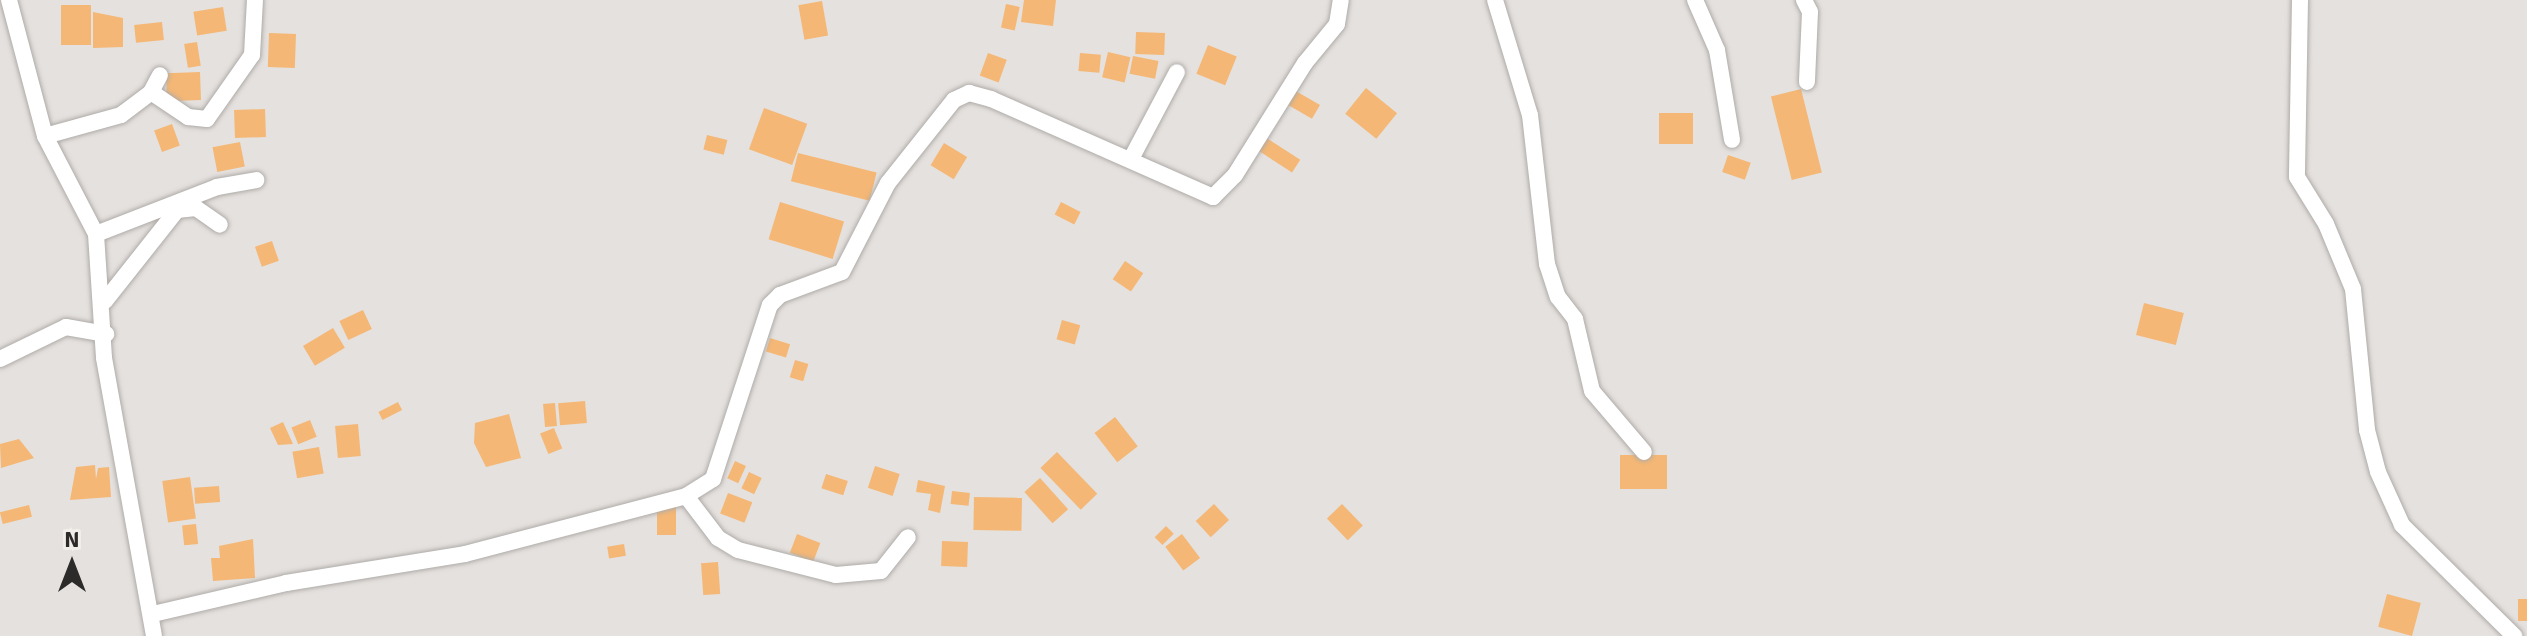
<!DOCTYPE html>
<style>
body{margin:0}
#map{position:relative;width:2527px;height:636px;overflow:hidden;background:#e5e1de;font-family:Signika,sans-serif}
div>[style]{position:absolute}
.building>*{inset:0;background:#f4b775;transform-origin:0 0}
.roads{filter:drop-shadow(0 0 2px #aeaba8) drop-shadow(0 0 2px #aeaba8)}
.minor>*{height:16px;margin:-8px;padding:0 8px;transform-origin:8px;border-radius:8px;background:#fff}
span{translate:-50% -50%;white-space:nowrap;text-align:center;line-height:1.15;-webkit-text-stroke:6px #f2efeb;paint-order:stroke}
.north{position:absolute;left:32px;top:524px;width:80px;height:80px;-webkit-text-stroke:6px #f2efeb;paint-order:stroke;rotate:0deg;font-size:22px;font-weight:700;line-height:32px;text-align:center;color:#2c2b2a}
.north::after{content:'';display:block;margin:auto;width:28px;height:36px;background:#2c2b2a;clip-path:polygon(50% 0,100% 100%,50% 72%,0 100%)}
</style>
<div id="map">
<div class="building">
<div style="clip-path:polygon(1024px 0,1056px 0,1053px 26px,1021px 22px)"></div>
<div style="left:822px;top:1px;width:35px;height:24px;rotate:80deg"></div>
<div style="left:1006px;top:4px;width:14px;height:24px;rotate:12deg"></div>
<div style="left:61px;top:5px;width:30px;height:40px"></div>
<div style="left:223px;top:7px;width:24px;height:30px;rotate:81deg"></div>
<div style="clip-path:polygon(93px 12px,123px 18px,123px 47px,93px 48px)"></div>
<div style="left:162px;top:22px;width:18px;height:28px;rotate:84deg"></div>
<div style="left:1136px;top:32px;width:29px;height:22px;rotate:2deg"></div>
<div style="left:269px;top:33px;width:27px;height:34px;rotate:2deg"></div>
<div style="left:197px;top:42px;width:24px;height:13px;rotate:81deg"></div>
<div style="left:1208px;top:45px;width:31px;height:31px;rotate:22deg"></div>
<div style="left:1108px;top:52px;width:23px;height:26px;rotate:13deg"></div>
<div style="left:988px;top:53px;width:20px;height:24px;rotate:20deg"></div>
<div style="left:1080px;top:53px;width:21px;height:18px;rotate:5deg"></div>
<div style="left:1133px;top:56px;width:26px;height:18px;rotate:11deg"></div>
<div style="left:200px;top:72px;width:28px;height:34px;rotate:88deg"></div>
<div style="left:1366px;top:88px;width:40px;height:33px;rotate:39deg"></div>
<div style="left:1801px;top:89px;width:86px;height:31px;rotate:76deg"></div>
<div style="left:1294px;top:90px;width:30px;height:16px;rotate:30deg"></div>
<div style="left:764px;top:108px;width:46px;height:44px;rotate:20deg"></div>
<div style="left:265px;top:109px;width:28px;height:31px;rotate:88deg"></div>
<div style="left:1659px;top:113px;width:34px;height:31px"></div>
<div style="left:172px;top:124px;width:23px;height:19px;rotate:70deg"></div>
<div style="left:707px;top:135px;width:21px;height:15px;rotate:14deg"></div>
<div style="left:1265px;top:137px;width:42px;height:15px;rotate:33deg"></div>
<div style="left:240px;top:142px;width:25px;height:28px;rotate:79deg"></div>
<div style="left:944px;top:143px;width:27px;height:26px;rotate:31deg"></div>
<div style="left:798px;top:153px;width:81px;height:29px;rotate:14deg"></div>
<div style="left:1728px;top:155px;width:24px;height:18px;rotate:19deg"></div>
<div style="left:780px;top:202px;width:67px;height:39px;rotate:17deg"></div>
<div style="left:1061px;top:202px;width:22px;height:14px;rotate:27deg"></div>
<div style="left:272px;top:241px;width:21px;height:18px;rotate:71deg"></div>
<div style="left:1125px;top:261px;width:22px;height:22px;rotate:34deg"></div>
<div style="left:2144px;top:303px;width:41px;height:33px;rotate:14deg"></div>
<div style="left:363px;top:310px;width:21px;height:26px;rotate:65deg"></div>
<div style="left:1062px;top:320px;width:19px;height:20px;rotate:16deg"></div>
<div style="left:333px;top:328px;width:23px;height:35px;rotate:59deg"></div>
<div style="left:770px;top:338px;width:21px;height:14px;rotate:17deg"></div>
<div style="left:795px;top:360px;width:14px;height:18px;rotate:17deg"></div>
<div style="left:585px;top:401px;width:22px;height:27px;rotate:85deg"></div>
<div style="left:398px;top:402px;width:9px;height:22px;rotate:63deg"></div>
<div style="left:555px;top:403px;width:23px;height:12px;rotate:85deg"></div>
<div style="clip-path:polygon(509px 414px,521px 458px,486px 467px,474px 443px,475px 423px)"></div>
<div style="left:1115px;top:417px;width:37px;height:26px;rotate:52deg"></div>
<div style="left:310px;top:420px;width:18px;height:20px;rotate:68deg"></div>
<div style="clip-path:polygon(283px 422px,293px 444px,278px 445px,270px 428px)"></div>
<div style="left:358px;top:424px;width:32px;height:23px;rotate:85deg"></div>
<div style="left:554px;top:428px;width:22px;height:15px;rotate:68deg"></div>
<div style="clip-path:polygon(19px 439px,34px 458px,1px 468px,0 444px)"></div>
<div style="left:319px;top:447px;width:27px;height:27px;rotate:80deg"></div>
<div style="left:1057px;top:452px;width:58px;height:23px;rotate:46deg"></div>
<div style="left:1620px;top:455px;width:47px;height:34px"></div>
<div style="left:735px;top:461px;width:12px;height:19px;rotate:24deg"></div>
<div style="clip-path:polygon(95px 465px,96px 479px,98px 468px,109px 467px,111px 497px,70px 500px,76px 467px)"></div>
<div style="left:875px;top:466px;width:26px;height:23px;rotate:18deg"></div>
<div style="left:749px;top:472px;width:14px;height:18px;rotate:25deg"></div>
<div style="left:826px;top:474px;width:23px;height:15px;rotate:18deg"></div>
<div style="left:190px;top:477px;width:42px;height:28px;rotate:82deg"></div>
<div style="left:1040px;top:478px;width:42px;height:21px;rotate:48deg"></div>
<div style="clip-path:polygon(918px 480px,945px 486px,940px 513px,928px 510px,931px 494px,916px 492px)"></div>
<div style="left:219px;top:486px;width:16px;height:25px;rotate:86deg"></div>
<div style="left:952px;top:491px;width:18px;height:13px;rotate:6deg"></div>
<div style="left:728px;top:493px;width:26px;height:22px;rotate:21deg"></div>
<div style="left:974px;top:497px;width:48px;height:33px;rotate:1deg"></div>
<div style="left:1214px;top:504px;width:22px;height:25px;rotate:47deg"></div>
<div style="left:1342px;top:504px;width:30px;height:21px;rotate:46deg"></div>
<div style="left:29px;top:505px;width:12px;height:30px;rotate:76deg"></div>
<div style="left:657px;top:507px;width:19px;height:28px"></div>
<div style="left:196px;top:524px;width:20px;height:14px;rotate:84deg"></div>
<div style="left:1166px;top:526px;width:11px;height:16px;rotate:45deg"></div>
<div style="left:797px;top:534px;width:25px;height:20px;rotate:21deg"></div>
<div style="left:1182px;top:534px;width:30px;height:21px;rotate:53deg"></div>
<div style="clip-path:polygon(253px 539px,255px 578px,213px 581px,211px 558px,220px 558px,219px 546px)"></div>
<div style="left:942px;top:541px;width:26px;height:25px;rotate:2deg"></div>
<div style="left:624px;top:544px;width:12px;height:17px;rotate:81deg"></div>
<div style="left:718px;top:562px;width:32px;height:17px;rotate:86deg"></div>
<div style="left:2387px;top:594px;width:35px;height:34px;rotate:15deg"></div>
<div style="left:2518px;top:599px;width:9px;height:22px"></div>
</div>
<div class="roads">
<div class="minor">
<div style="left:9px;top:0;width:141px;rotate:75.2deg"></div>
<div style="left:45px;top:136px;width:110px;rotate:62.5deg"></div>
<div style="left:96px;top:234px;width:124px;rotate:86.3deg"></div>
<div style="left:104px;top:358px;width:282px;rotate:79.8deg"></div>
<div style="left:1495px;top:0;width:120px;rotate:73.1deg"></div>
<div style="left:1530px;top:115px;width:150px;rotate:83.5deg"></div>
<div style="left:1547px;top:264px;width:35px;rotate:72deg"></div>
<div style="left:1558px;top:297px;width:28px;rotate:52deg"></div>
<div style="left:1575px;top:319px;width:74px;rotate:76.7deg"></div>
<div style="left:1592px;top:391px;width:80px;rotate:49.6deg"></div>
<div style="left:1695px;top:0;width:55px;rotate:66.3deg"></div>
<div style="left:1717px;top:50px;width:91px;rotate:80.5deg"></div>
<div style="left:1804px;top:0;width:13px;rotate:63deg"></div>
<div style="left:1810px;top:12px;width:70px;rotate:92.5deg"></div>
<div style="left:2300px;top:0;width:177px;rotate:91deg"></div>
<div style="left:2297px;top:177px;width:55px;rotate:58.3deg"></div>
<div style="left:2326px;top:224px;width:70px;rotate:67.4deg"></div>
<div style="left:2353px;top:289px;width:142px;rotate:84.3deg"></div>
<div style="left:2367px;top:430px;width:43px;rotate:75.3deg"></div>
<div style="left:2378px;top:472px;width:58px;rotate:65.6deg"></div>
<div style="left:2402px;top:525px;width:158px;rotate:44.7deg"></div>
<div style="left:151px;top:92px;width:45px;rotate:34deg"></div>
<div style="left:188px;top:117px;width:19px;rotate:6deg"></div>
<div style="left:207px;top:119px;width:78px;rotate:-54.9deg"></div>
<div style="left:252px;top:55px;width:55px;rotate:-86.9deg"></div>
<div style="left:45px;top:136px;width:79px;rotate:-15.4deg"></div>
<div style="left:121px;top:115px;width:38px;rotate:-37deg"></div>
<div style="left:151px;top:92px;width:19px;rotate:-62deg"></div>
<div style="left:1131px;top:159px;width:98px;rotate:-62.1deg"></div>
<div style="left:96px;top:234px;width:130px;rotate:-21.2deg"></div>
<div style="left:217px;top:187px;width:40px;rotate:-10deg"></div>
<div style="left:105px;top:301px;width:116px;rotate:-51.6deg"></div>
<div style="left:177px;top:210px;width:19px;rotate:-6deg"></div>
<div style="left:196px;top:208px;width:29px;rotate:35deg"></div>
<div style="left:0;top:359px;width:73px;rotate:-25.9deg"></div>
<div style="left:66px;top:327px;width:41px;rotate:9.9deg"></div>
<div style="left:686px;top:496px;width:32px;rotate:-32deg"></div>
<div style="left:713px;top:479px;width:183px;rotate:-71.9deg"></div>
<div style="left:770px;top:305px;width:14px;rotate:-45deg"></div>
<div style="left:780px;top:295px;width:66px;rotate:-20.4deg"></div>
<div style="left:842px;top:272px;width:100px;rotate:-62.7deg"></div>
<div style="left:888px;top:183px;width:106px;rotate:-51.5deg"></div>
<div style="left:954px;top:100px;width:17px;rotate:-25deg"></div>
<div style="left:969px;top:93px;width:23px;rotate:15deg"></div>
<div style="left:991px;top:99px;width:243px;rotate:23.8deg"></div>
<div style="left:1213px;top:197px;width:31px;rotate:-45deg"></div>
<div style="left:1235px;top:175px;width:132px;rotate:-58deg"></div>
<div style="left:1305px;top:63px;width:50px;rotate:-50.6deg"></div>
<div style="left:1337px;top:24px;width:24px;rotate:-81deg"></div>
<div style="left:153px;top:614px;width:137px;rotate:-13.1deg"></div>
<div style="left:286px;top:583px;width:181px;rotate:-9.2deg"></div>
<div style="left:465px;top:554px;width:228px;rotate:-14.7deg"></div>
<div style="left:686px;top:496px;width:53px;rotate:52.7deg"></div>
<div style="left:718px;top:538px;width:23px;rotate:31deg"></div>
<div style="left:738px;top:550px;width:101px;rotate:14.3deg"></div>
<div style="left:836px;top:575px;width:45px;rotate:-5.1deg"></div>
<div style="left:881px;top:571px;width:43px;rotate:-51.5deg"></div>
</div>
</div>
<div class="north">N</div>
</div>
